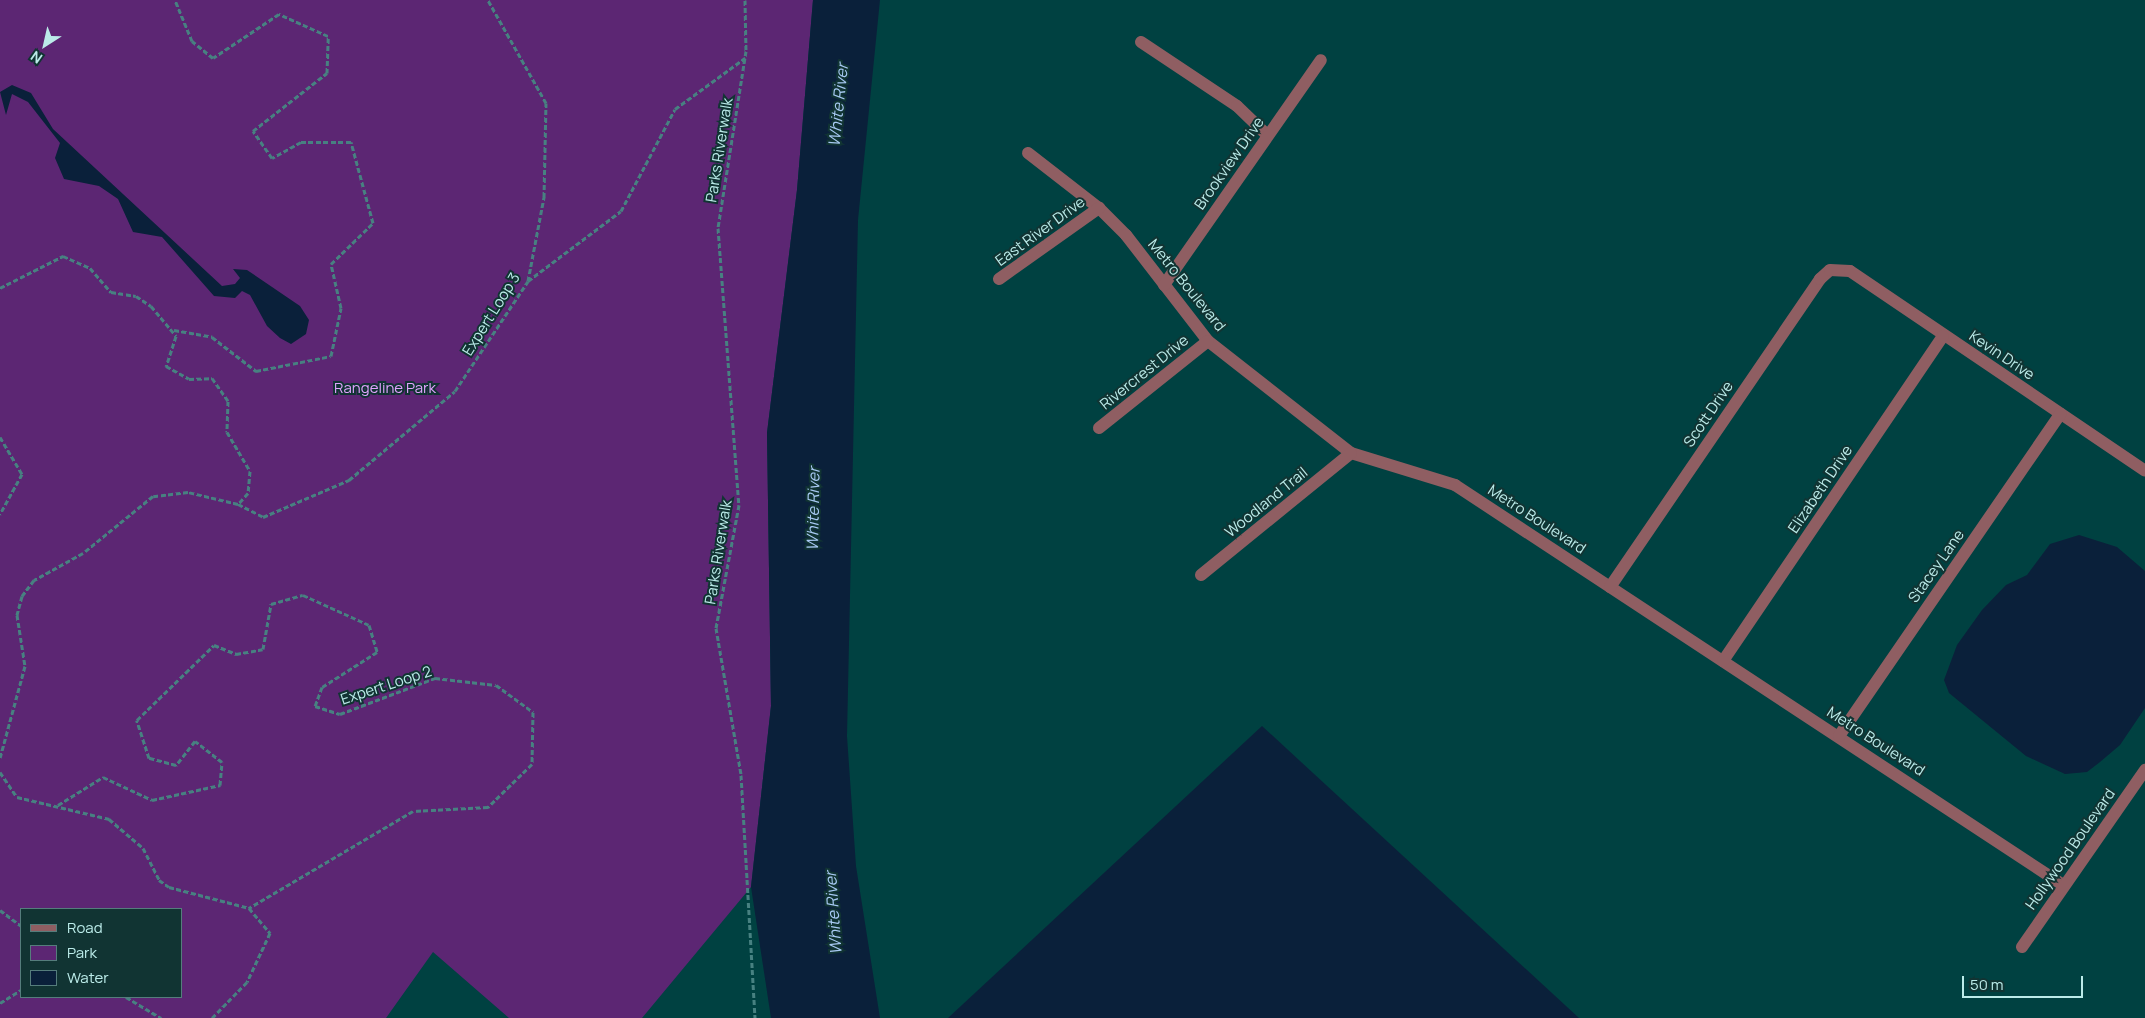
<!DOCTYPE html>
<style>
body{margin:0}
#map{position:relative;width:2145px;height:1018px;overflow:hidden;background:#004141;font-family:Manrope,sans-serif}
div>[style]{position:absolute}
.green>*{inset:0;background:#5c2673}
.water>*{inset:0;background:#0a203a}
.path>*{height:3px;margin-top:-1.5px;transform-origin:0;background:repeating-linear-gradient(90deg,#478181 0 5px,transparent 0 7.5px)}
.street>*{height:12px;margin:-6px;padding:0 6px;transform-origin:6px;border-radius:6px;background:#8f5e62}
span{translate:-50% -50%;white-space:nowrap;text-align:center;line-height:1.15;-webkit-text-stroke:4px #113433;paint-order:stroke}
.street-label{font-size:15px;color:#bbebe9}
.park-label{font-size:15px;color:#e1a4fe}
.water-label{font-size:16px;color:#a8c9f3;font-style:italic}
.legend{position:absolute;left:20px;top:908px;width:162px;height:90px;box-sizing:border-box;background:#113433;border:1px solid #557d7c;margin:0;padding:6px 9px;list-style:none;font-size:15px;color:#bbebe9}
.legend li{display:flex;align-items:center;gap:10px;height:25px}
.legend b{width:25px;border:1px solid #557d7c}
.north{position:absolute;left:20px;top:20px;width:50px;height:50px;-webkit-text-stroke:4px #113433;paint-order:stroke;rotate:215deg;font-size:14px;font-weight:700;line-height:20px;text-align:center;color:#bbebe9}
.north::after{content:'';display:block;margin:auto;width:18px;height:22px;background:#bbebe9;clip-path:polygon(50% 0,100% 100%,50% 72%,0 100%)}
.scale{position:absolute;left:1962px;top:976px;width:121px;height:22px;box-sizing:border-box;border:2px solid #bbebe9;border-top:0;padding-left:6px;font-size:15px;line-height:18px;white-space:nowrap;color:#bbebe9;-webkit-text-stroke:4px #113433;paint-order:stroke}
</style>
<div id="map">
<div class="green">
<div style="clip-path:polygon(evenodd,0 0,813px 0,797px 190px,767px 433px,771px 706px,751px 887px,642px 1018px,509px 1018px,433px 952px,386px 1018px,0 1018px,0 0,21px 909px,181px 909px,181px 997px,21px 997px,21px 909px)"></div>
</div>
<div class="water">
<div style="clip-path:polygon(813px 0,880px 0,858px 220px,847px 736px,856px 866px,880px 1018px,771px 1018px,751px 887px,771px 706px,767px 433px,797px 190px)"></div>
<div style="clip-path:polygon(12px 85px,31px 93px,53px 129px,222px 286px,235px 284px,240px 278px,233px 269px,247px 270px,300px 306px,309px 320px,306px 334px,291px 344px,280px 338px,267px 326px,250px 295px,242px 291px,235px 298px,214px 296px,162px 237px,133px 232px,118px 199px,99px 186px,64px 179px,55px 158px,60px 143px,28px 102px,12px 94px,6px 115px,0 92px)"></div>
<div style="clip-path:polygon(2079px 535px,2117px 547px,2145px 571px,2145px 708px,2120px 745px,2100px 762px,2087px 772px,2065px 774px,2026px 756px,1949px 693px,1944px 680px,1957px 645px,1982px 610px,2006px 585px,2027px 575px,2050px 544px)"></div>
<div style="clip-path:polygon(1262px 726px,1579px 1018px,948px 1018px)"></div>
</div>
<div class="path">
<div style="left:745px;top:0;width:51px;rotate:88.9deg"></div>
<div style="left:746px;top:51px;width:179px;rotate:99deg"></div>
<div style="left:718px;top:228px;width:278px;rotate:85.7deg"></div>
<div style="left:739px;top:505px;width:125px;rotate:100.6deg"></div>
<div style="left:716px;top:628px;width:149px;rotate:80.3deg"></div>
<div style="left:741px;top:775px;width:243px;rotate:86.7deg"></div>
<div style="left:528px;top:281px;width:116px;rotate:-37deg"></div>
<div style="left:621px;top:211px;width:115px;rotate:-62.1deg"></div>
<div style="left:675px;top:109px;width:87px;rotate:-36.1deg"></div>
<div style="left:0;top:288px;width:71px;rotate:-26.9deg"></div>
<div style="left:63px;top:256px;width:30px;rotate:24deg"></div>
<div style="left:90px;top:268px;width:32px;rotate:49deg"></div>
<div style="left:111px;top:292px;width:25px;rotate:9deg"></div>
<div style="left:136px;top:296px;width:18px;rotate:34deg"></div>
<div style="left:151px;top:306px;width:39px;rotate:50deg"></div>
<div style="left:176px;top:336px;width:32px;rotate:108deg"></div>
<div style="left:166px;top:366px;width:26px;rotate:29deg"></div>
<div style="left:189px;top:379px;width:23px;rotate:-2deg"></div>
<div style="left:212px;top:378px;width:28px;rotate:55deg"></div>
<div style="left:228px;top:401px;width:31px;rotate:92deg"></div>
<div style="left:227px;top:432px;width:45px;rotate:59.5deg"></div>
<div style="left:250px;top:471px;width:22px;rotate:95deg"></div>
<div style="left:248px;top:493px;width:15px;rotate:132deg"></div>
<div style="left:238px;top:504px;width:51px;rotate:-166.5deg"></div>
<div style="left:188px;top:492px;width:35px;rotate:173deg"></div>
<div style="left:153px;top:496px;width:90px;rotate:140.8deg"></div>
<div style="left:83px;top:553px;width:56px;rotate:151.1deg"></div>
<div style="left:34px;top:580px;width:20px;rotate:127deg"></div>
<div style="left:22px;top:596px;width:20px;rotate:105deg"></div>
<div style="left:17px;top:615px;width:52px;rotate:81.1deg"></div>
<div style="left:25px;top:666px;width:95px;rotate:105.2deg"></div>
<div style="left:174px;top:330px;width:39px;rotate:10deg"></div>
<div style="left:212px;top:337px;width:56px;rotate:37.7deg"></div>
<div style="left:256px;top:371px;width:76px;rotate:-11.3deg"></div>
<div style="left:331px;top:356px;width:49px;rotate:-78.2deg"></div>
<div style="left:341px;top:308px;width:45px;rotate:-102.8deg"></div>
<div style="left:331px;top:264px;width:59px;rotate:-44.3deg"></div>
<div style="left:373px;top:223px;width:84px;rotate:-105.2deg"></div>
<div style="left:351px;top:142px;width:50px;rotate:180deg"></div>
<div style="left:301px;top:142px;width:33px;rotate:151deg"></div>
<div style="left:272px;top:158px;width:33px;rotate:-125deg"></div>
<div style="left:253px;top:131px;width:94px;rotate:-38.1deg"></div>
<div style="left:327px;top:73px;width:37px;rotate:-88deg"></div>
<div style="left:328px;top:36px;width:54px;rotate:-155.8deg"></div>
<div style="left:279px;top:14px;width:79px;rotate:146.3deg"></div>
<div style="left:213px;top:58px;width:27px;rotate:-141deg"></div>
<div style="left:192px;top:41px;width:44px;rotate:-112.5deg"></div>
<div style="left:0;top:437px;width:43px;rotate:59.3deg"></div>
<div style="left:22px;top:474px;width:46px;rotate:118.8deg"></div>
<div style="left:238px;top:504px;width:28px;rotate:27deg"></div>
<div style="left:263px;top:517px;width:94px;rotate:-23.3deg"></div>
<div style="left:349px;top:480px;width:138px;rotate:-40deg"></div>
<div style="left:455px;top:391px;width:132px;rotate:-56.4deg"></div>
<div style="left:528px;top:281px;width:86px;rotate:-79.2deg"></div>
<div style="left:544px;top:197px;width:94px;rotate:-88.8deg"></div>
<div style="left:546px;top:103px;width:118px;rotate:-119.4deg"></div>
<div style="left:0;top:772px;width:30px;rotate:56deg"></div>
<div style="left:17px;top:797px;width:95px;rotate:13.4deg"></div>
<div style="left:109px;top:819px;width:45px;rotate:40.5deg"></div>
<div style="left:143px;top:848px;width:36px;rotate:63deg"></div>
<div style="left:159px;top:880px;width:12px;rotate:35deg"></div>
<div style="left:169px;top:887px;width:83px;rotate:14.7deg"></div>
<div style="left:249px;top:908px;width:33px;rotate:50deg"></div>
<div style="left:270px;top:933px;width:54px;rotate:115.1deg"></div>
<div style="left:247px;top:982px;width:50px;rotate:134.2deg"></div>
<div style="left:58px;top:805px;width:53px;rotate:-31.9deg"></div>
<div style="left:103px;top:777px;width:54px;rotate:25.1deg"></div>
<div style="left:152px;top:800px;width:70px;rotate:-12.4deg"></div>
<div style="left:220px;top:785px;width:23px;rotate:-85deg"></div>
<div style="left:222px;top:762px;width:34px;rotate:-142deg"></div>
<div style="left:195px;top:741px;width:31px;rotate:128deg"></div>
<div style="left:176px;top:765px;width:28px;rotate:-165deg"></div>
<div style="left:149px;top:758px;width:40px;rotate:-108deg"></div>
<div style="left:137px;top:720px;width:107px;rotate:-44.2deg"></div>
<div style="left:214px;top:645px;width:24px;rotate:22deg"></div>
<div style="left:236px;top:654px;width:27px;rotate:-10deg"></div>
<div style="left:263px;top:649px;width:46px;rotate:-79.9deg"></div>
<div style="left:271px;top:604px;width:33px;rotate:-16deg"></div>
<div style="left:303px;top:595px;width:72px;rotate:24.4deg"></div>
<div style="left:369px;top:625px;width:28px;rotate:73deg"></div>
<div style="left:377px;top:652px;width:65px;rotate:147.5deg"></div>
<div style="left:322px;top:687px;width:20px;rotate:110deg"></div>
<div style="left:315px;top:706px;width:26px;rotate:18deg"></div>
<div style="left:340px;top:714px;width:102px;rotate:-20.8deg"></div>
<div style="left:435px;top:678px;width:61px;rotate:6.5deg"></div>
<div style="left:496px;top:685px;width:46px;rotate:36.1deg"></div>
<div style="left:533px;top:712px;width:52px;rotate:91.1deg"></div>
<div style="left:532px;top:764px;width:62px;rotate:135.7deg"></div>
<div style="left:488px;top:807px;width:75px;rotate:176.9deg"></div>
<div style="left:413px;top:811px;width:191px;rotate:149.4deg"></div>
<div style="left:0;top:910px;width:26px;rotate:37deg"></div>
<div style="left:126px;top:997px;width:41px;rotate:31deg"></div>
<div style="left:0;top:1003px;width:25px;rotate:-32deg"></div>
</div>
<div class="street">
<div style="left:1141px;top:42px;width:115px;rotate:33.7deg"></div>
<div style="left:1237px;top:106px;width:42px;rotate:44deg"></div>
<div style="left:1028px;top:153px;width:90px;rotate:37.8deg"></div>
<div style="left:1099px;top:208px;width:38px;rotate:45deg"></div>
<div style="left:1126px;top:235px;width:134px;rotate:52.3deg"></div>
<div style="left:1208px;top:341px;width:182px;rotate:38.1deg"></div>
<div style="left:1351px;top:453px;width:109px;rotate:17.1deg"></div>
<div style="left:1455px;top:485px;width:728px;rotate:33.34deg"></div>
<div style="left:999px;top:279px;width:123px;rotate:-35.4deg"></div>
<div style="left:1164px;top:285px;width:274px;rotate:-55.1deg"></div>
<div style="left:1099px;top:428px;width:139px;rotate:-38.6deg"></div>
<div style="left:1201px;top:575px;width:193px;rotate:-39.1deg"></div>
<div style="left:1610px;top:587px;width:373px;rotate:-55.7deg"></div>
<div style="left:1820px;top:279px;width:13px;rotate:-42deg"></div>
<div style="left:1830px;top:270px;width:20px;rotate:3deg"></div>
<div style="left:1850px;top:271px;width:356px;rotate:34.1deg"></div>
<div style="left:1723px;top:661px;width:392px;rotate:-55.9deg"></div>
<div style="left:1839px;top:736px;width:391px;rotate:-55.5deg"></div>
<div style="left:2022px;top:947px;width:216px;rotate:-55.2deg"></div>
</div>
<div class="street-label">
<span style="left:719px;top:150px;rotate:-81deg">Parks Riverwalk</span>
<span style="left:1229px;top:163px;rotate:-55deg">Brookview Drive</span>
<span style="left:1040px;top:231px;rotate:-36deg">East River Drive</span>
<span style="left:1187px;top:285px;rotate:51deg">Metro Boulevard</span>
<span style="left:491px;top:314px;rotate:-58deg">Expert Loop 3</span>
<span style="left:2002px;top:355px;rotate:34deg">Kevin Drive</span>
<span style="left:1144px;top:372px;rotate:-39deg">Rivercrest Drive</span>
<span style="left:1708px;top:414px;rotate:-56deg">Scott Drive</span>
<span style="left:1820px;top:489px;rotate:-56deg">Elizabeth Drive</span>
<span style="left:1266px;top:502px;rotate:-39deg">Woodland Trail</span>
<span style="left:1537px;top:519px;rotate:33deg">Metro Boulevard</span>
<span style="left:718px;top:552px;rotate:-81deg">Parks Riverwalk</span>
<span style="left:1936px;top:566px;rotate:-55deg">Stacey Lane</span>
<span style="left:386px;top:685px;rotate:-18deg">Expert Loop 2</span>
<span style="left:1876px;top:741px;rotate:33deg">Metro Boulevard</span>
<span style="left:2070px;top:849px;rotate:-55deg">Hollywood Boulevard</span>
</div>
<div class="park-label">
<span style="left:385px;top:388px">Rangeline Park</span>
</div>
<div class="water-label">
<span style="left:838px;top:105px;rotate:-84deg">White River</span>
<span style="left:813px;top:509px;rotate:-89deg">White River</span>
<span style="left:833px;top:913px;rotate:-94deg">White River</span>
</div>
<ul class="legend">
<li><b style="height:6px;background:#8f5e62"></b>Road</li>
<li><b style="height:14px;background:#5c2673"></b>Park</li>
<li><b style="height:14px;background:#0a203a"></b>Water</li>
</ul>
<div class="north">N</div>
<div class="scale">50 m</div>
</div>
